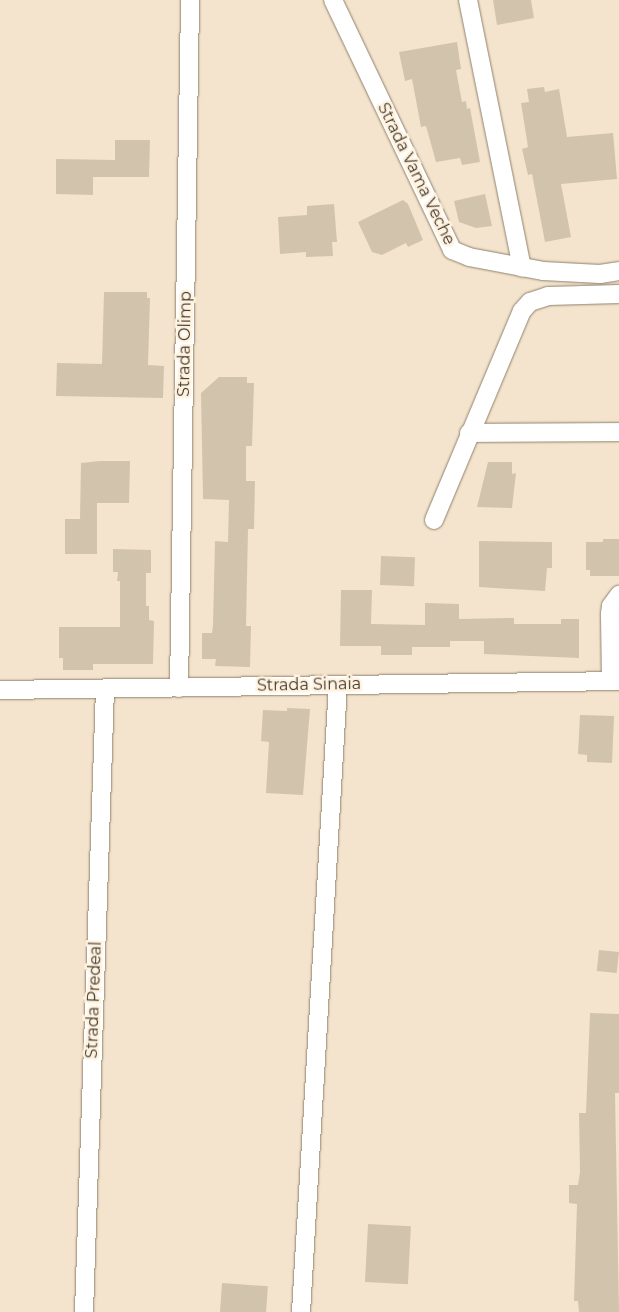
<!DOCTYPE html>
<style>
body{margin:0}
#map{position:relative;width:619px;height:1312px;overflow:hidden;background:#f4e4cd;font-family:Montserrat,sans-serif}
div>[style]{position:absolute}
.building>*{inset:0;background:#d2c3ad;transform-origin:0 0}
.roads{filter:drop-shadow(0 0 1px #90826d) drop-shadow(0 0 1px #90826d)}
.street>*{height:18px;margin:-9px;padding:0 9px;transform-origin:9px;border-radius:9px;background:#fff}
span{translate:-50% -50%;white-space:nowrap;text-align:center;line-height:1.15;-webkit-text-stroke:5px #fff2df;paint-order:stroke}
.street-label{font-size:16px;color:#3f382f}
</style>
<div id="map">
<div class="building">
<div style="clip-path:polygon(493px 0,531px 0,534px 18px,497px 25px)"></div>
<div style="clip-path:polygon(457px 42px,461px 69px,456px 70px,462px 102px,466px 101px,467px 109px,470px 108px,480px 162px,462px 165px,460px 158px,436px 162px,426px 126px,421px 127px,412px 79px,405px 81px,399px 52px)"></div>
<div style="clip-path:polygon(544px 87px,545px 92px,559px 89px,567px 137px,613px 133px,617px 179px,561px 184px,571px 237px,545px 242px,532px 174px,528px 175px,522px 149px,528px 147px,521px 103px,529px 102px,527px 89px)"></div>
<div style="clip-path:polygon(115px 140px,150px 140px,149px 177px,93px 177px,93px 195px,56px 194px,56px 159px,115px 160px)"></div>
<div style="clip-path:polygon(485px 194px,492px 226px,476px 228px,459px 222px,454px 201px)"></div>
<div style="clip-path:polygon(403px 200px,408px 204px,423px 240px,408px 247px,406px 243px,382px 255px,372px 252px,358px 222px)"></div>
<div style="clip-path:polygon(334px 204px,337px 242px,332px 242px,333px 256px,306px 257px,306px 252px,280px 254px,278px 217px,307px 215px,307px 206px)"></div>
<div style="clip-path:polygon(104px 292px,147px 292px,147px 298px,150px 298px,148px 365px,164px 366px,163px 398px,56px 396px,57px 363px,102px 364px)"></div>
<div style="clip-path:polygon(219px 377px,247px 377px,247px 383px,254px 383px,252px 446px,246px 446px,246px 481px,255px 481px,254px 529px,248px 529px,246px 626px,251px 626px,250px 667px,215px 666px,216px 659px,202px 659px,202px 633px,212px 633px,213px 625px,215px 541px,228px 542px,229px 500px,203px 499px,201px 393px)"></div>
<div style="clip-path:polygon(100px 461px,130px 461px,129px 503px,97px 503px,97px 554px,65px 554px,65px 519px,80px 519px,81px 463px)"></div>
<div style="clip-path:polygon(488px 462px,512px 462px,512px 474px,516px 473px,512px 508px,477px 507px)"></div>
<div style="clip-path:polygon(603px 539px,619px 539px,619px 576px,590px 576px,590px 570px,586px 570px,586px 542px,603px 542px)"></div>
<div style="clip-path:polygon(479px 541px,552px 542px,552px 568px,547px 568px,545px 591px,479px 587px)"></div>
<div style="clip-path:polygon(113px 549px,151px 550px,151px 573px,146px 573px,146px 606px,149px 606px,149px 620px,154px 621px,153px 664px,93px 664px,93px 670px,63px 670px,63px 658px,59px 658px,59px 627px,120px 627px,120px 581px,117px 581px,118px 572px,113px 572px)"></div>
<div style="left:381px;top:556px;width:34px;height:29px;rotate:2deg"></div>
<div style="clip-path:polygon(341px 590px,372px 590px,371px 624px,425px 625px,425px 603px,459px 604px,459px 619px,514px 618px,514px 624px,561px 624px,561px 619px,579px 619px,579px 658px,484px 654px,484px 641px,450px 641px,450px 647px,412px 647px,412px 655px,381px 655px,381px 646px,340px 646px)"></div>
<div style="clip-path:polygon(287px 708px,310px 709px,303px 795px,266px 793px,269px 742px,261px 741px,263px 710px,287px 711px)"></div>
<div style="clip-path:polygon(580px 715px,614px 716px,612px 763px,587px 762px,587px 755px,578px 754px)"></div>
<div style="left:599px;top:950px;width:20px;height:21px;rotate:6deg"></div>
<div style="clip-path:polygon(590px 1013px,619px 1014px,619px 1093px,615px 1093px,619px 1312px,579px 1312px,578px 1301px,574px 1301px,577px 1204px,569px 1203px,569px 1185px,578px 1185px,580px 1172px,579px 1113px,586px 1113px)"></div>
<div style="left:368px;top:1224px;width:43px;height:58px;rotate:3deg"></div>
<div style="left:222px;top:1283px;width:46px;height:29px;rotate:4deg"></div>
</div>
<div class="roads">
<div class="street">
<div style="left:333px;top:0;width:277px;rotate:64.5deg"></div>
<div style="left:452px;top:250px;width:18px;rotate:22deg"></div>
<div style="left:469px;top:257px;width:75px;rotate:10.7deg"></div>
<div style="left:543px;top:271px;width:57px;rotate:3deg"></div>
<div style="left:600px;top:274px;width:19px;rotate:-9deg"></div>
<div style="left:468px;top:0;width:273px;rotate:78.6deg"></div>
<div style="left:469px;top:433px;width:150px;rotate:-0.4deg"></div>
<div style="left:434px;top:520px;width:227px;rotate:-67.2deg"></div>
<div style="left:522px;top:311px;width:12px;rotate:-48deg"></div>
<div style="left:530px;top:302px;width:19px;rotate:-18deg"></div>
<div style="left:548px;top:296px;width:71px;rotate:-1.6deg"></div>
<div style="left:611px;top:681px;width:67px;rotate:-90.9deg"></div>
<div style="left:610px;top:614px;width:8px;rotate:-83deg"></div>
<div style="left:611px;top:606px;width:14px;rotate:-54deg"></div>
<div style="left:179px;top:688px;width:688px;rotate:-89.08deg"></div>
<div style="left:0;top:690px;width:619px;rotate:-0.83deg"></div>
<div style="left:84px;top:1312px;width:623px;rotate:-88.07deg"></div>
<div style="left:301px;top:1312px;width:628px;rotate:-86.62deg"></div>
</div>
</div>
<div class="street-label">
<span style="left:416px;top:174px;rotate:64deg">Strada Vama Veche</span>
<span style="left:185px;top:344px;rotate:-89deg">Strada Olimp</span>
<span style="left:309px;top:685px;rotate:-1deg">Strada Sinaia</span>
<span style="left:94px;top:1000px;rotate:-88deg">Strada Predeal</span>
</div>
</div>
